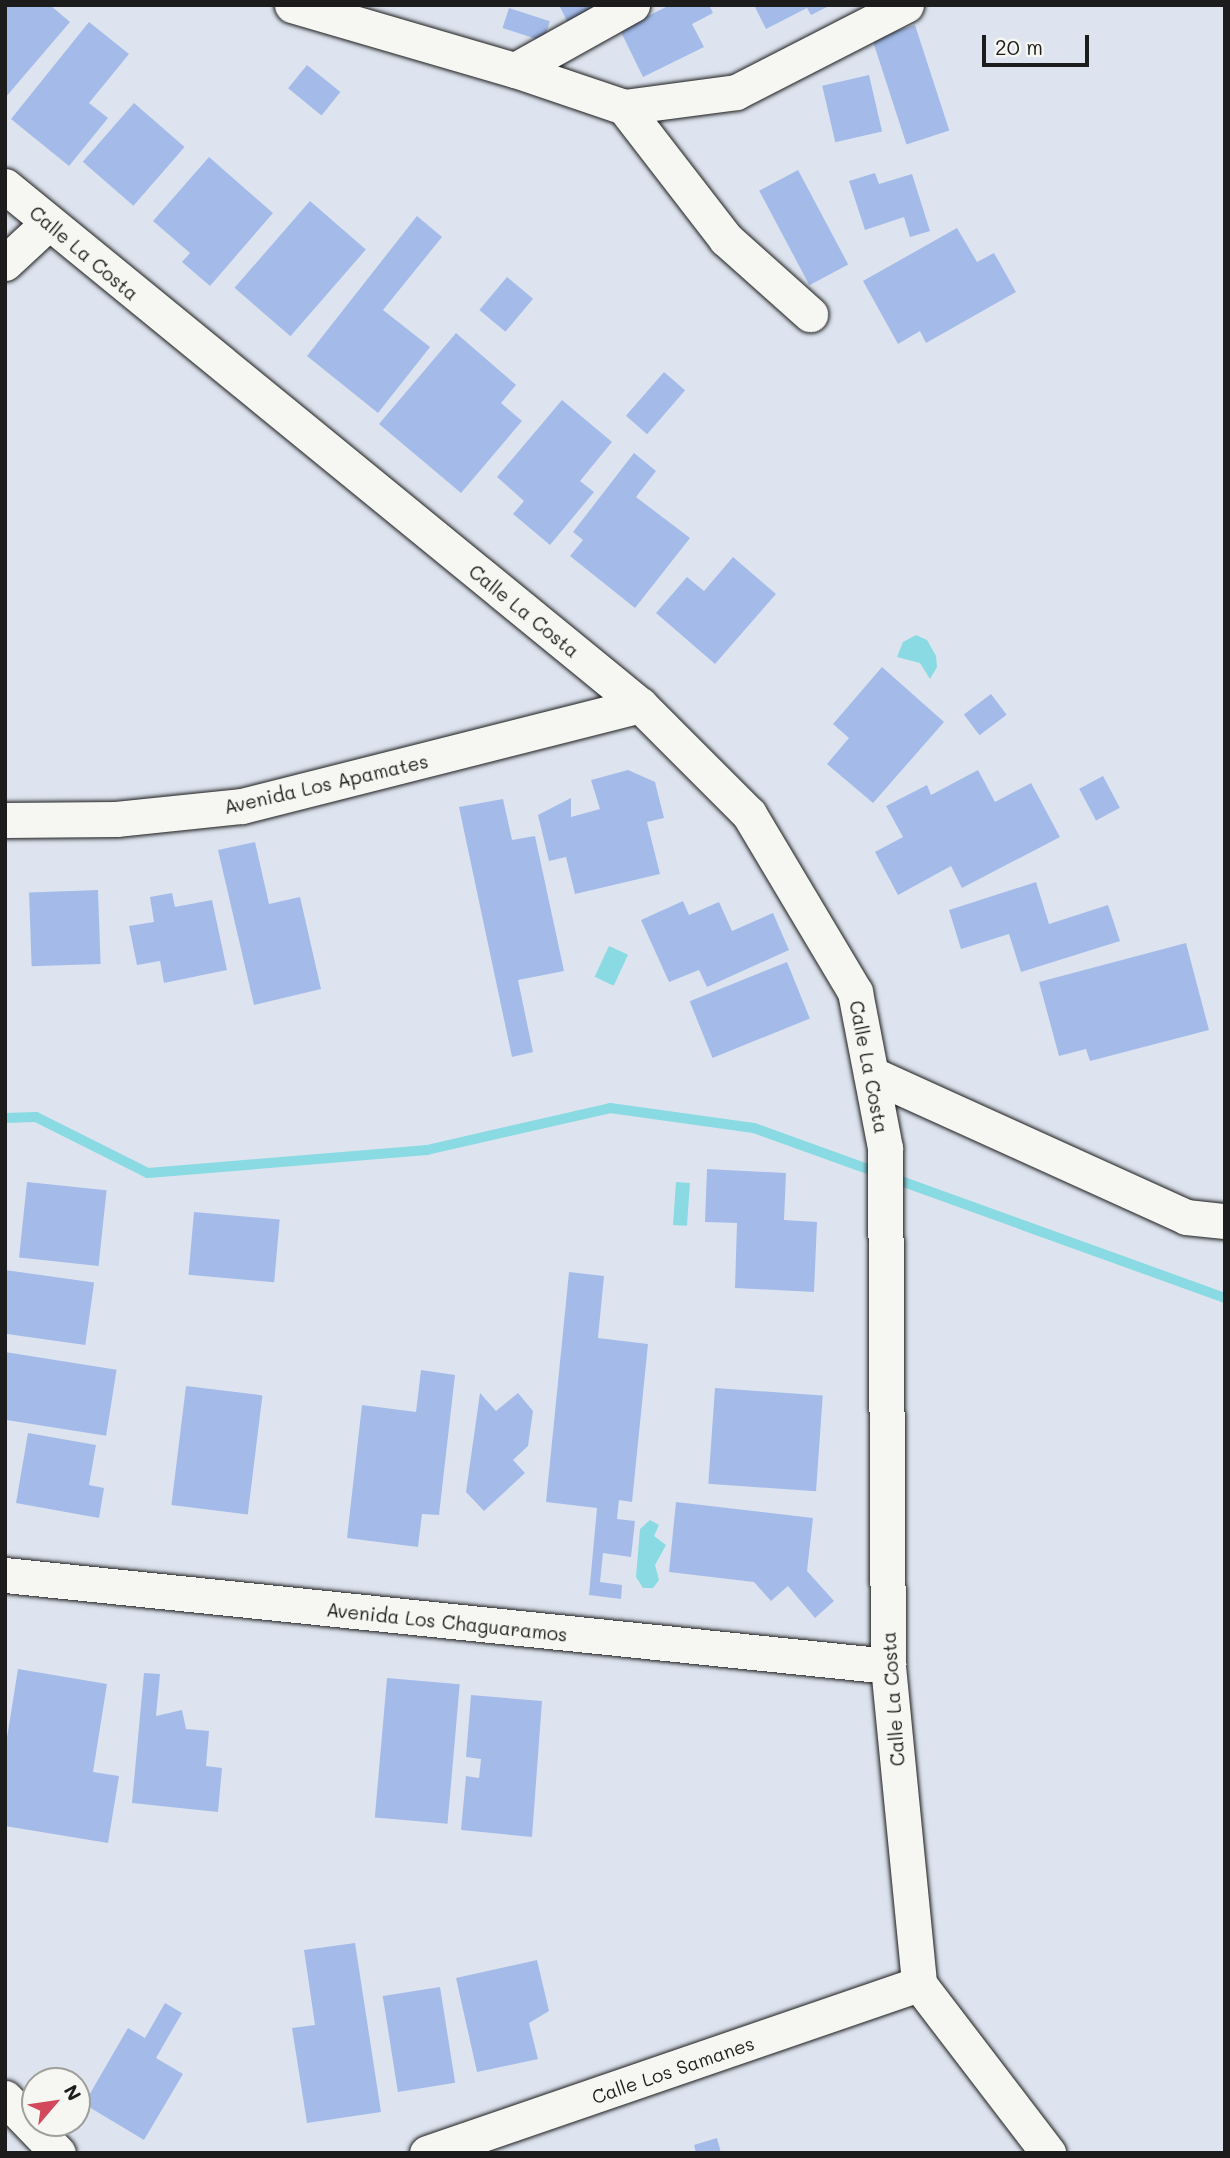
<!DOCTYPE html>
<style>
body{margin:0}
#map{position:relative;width:1230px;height:2158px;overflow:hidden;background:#dde4ef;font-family:Mali,sans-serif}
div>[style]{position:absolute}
.water>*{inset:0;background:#89dae2;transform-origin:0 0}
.stream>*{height:10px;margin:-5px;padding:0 5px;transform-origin:5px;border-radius:5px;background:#89dae2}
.building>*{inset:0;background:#a4bbe9;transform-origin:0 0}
.roads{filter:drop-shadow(0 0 2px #1c1c1c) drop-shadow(0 0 2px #1c1c1c)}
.minor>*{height:35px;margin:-17.5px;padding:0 17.5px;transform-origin:17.5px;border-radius:17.5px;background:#f6f6f2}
span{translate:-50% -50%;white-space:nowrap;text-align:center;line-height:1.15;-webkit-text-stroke:6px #f6f6f2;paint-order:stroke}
.street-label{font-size:19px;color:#1c1c1c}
.frame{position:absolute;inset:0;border:7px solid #1c1c1c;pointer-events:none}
.north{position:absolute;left:21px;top:2067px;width:70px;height:70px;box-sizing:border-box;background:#f6f6f2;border:2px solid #9f9f9c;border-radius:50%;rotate:61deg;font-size:19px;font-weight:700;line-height:28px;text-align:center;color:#1c1c1c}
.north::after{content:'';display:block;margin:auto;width:24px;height:32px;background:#d1495b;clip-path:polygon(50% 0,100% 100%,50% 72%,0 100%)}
.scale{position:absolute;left:982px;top:35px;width:107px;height:32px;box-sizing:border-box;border:4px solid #1c1c1c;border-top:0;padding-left:9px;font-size:21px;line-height:24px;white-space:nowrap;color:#1c1c1c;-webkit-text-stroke:5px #f6f6f2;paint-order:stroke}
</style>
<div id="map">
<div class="water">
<div style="clip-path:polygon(916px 635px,927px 640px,936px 656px,937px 667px,930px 679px,920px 663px,897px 657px,903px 642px)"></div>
<div style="left:609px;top:946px;width:21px;height:34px;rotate:25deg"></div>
<div style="left:676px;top:1182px;width:14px;height:43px;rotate:4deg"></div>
<div style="clip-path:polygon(650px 1520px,659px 1525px,654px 1536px,666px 1545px,655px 1565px,659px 1580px,653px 1588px,643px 1588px,636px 1577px,640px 1529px)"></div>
</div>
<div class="stream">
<div style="left:5px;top:1118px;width:31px;rotate:-2deg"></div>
<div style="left:36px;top:1117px;width:125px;rotate:26.6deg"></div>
<div style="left:148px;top:1173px;width:280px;rotate:-4.7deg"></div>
<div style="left:427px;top:1150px;width:188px;rotate:-12.9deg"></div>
<div style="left:610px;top:1108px;width:145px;rotate:7.9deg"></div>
<div style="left:754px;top:1128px;width:501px;rotate:19.85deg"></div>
</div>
<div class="building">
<div style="clip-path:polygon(5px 5px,50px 5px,70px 22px,5px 98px)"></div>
<div style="clip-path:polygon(559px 5px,610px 5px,569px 25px)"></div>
<div style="clip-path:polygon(670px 5px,709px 5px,713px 13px,692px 24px,704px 47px,643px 77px,620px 30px)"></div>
<div style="clip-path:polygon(754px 5px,831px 5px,811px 15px,807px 8px,766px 29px)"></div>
<div style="left:509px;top:8px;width:43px;height:21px;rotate:18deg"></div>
<div style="clip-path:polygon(89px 22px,129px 54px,89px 103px,108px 118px,69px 166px,11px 119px)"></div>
<div style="left:915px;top:25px;width:111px;height:45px;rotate:72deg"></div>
<div style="left:307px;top:65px;width:43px;height:30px;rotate:39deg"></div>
<div style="left:869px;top:75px;width:58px;height:48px;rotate:77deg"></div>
<div style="left:134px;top:103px;width:67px;height:78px;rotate:41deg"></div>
<div style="clip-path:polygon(209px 157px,273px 213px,210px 286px,182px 262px,190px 253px,153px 221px)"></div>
<div style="left:798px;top:170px;width:107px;height:44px;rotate:62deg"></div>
<div style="clip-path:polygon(875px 173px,879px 184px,912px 174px,930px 231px,910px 237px,904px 217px,865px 230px,849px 181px)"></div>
<div style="left:310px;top:201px;width:74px;height:115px;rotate:41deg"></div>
<div style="clip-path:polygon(417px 216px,442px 237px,383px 310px,430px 347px,378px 413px,307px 356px)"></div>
<div style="clip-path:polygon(957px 228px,977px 262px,994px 253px,1016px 292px,926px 343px,920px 331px,898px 344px,863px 281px)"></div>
<div style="left:507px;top:277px;width:34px;height:43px;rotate:40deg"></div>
<div style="clip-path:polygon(456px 333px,516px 385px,501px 403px,522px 421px,461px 493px,379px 424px)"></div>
<div style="left:664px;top:372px;width:28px;height:58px;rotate:41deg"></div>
<div style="clip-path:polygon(562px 400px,612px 442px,580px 481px,594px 492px,550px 545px,513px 514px,524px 501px,497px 477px)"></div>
<div style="clip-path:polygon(634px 453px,656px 471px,636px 497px,690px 538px,635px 608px,570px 556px,583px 540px,573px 532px)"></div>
<div style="clip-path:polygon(733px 557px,776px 594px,715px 664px,656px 613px,687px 577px,704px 591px)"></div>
<div style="clip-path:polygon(882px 667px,944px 722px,873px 803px,827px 764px,849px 738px,833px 724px)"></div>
<div style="left:991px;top:694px;width:26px;height:34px;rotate:53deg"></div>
<div style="clip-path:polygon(628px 770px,655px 782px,664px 818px,647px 822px,660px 874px,575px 894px,566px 857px,549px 861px,538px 815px,571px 798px,571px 817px,600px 809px,591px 780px)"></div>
<div style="clip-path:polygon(978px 770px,995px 802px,1031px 783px,1060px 837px,962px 888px,951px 866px,898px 895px,875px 852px,903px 837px,886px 806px,927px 785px,931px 795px)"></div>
<div style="left:1103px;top:776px;width:36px;height:27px;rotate:62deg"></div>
<div style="clip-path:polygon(503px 799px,512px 840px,535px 836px,564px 971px,518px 980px,533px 1052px,512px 1057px,459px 807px)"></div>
<div style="clip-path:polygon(255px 842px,269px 904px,300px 897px,321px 989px,254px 1005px,218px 850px)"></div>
<div style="clip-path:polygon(1036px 882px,1049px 924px,1108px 905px,1120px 941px,1021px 972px,1009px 934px,961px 949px,949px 910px)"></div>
<div style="left:98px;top:890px;width:74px;height:69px;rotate:88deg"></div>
<div style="clip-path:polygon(172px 893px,175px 907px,212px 900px,227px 970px,164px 983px,160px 961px,137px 965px,129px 926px,154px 922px,150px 897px)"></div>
<div style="clip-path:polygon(683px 901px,689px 915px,719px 902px,732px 931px,773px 913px,789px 950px,707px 987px,699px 970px,669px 982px,641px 920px)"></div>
<div style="clip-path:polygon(1186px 943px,1209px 1030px,1090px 1061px,1086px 1049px,1059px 1056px,1039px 982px)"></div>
<div style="left:787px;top:962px;width:61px;height:105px;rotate:68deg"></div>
<div style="clip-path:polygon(707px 1169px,786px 1173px,784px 1220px,817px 1222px,814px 1292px,735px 1288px,737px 1223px,705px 1222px)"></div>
<div style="left:27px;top:1182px;width:80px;height:76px;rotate:6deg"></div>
<div style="left:194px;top:1212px;width:86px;height:63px;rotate:5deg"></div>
<div style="left:5px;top:1270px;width:90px;height:63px;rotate:8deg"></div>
<div style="clip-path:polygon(569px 1272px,604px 1276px,598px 1338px,648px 1344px,632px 1502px,619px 1500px,617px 1519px,635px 1521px,631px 1557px,603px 1553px,600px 1582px,622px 1585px,621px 1599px,589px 1595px,597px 1508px,546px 1502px)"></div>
<div style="left:5px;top:1352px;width:113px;height:67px;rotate:9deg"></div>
<div style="clip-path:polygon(421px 1370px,455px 1375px,439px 1515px,422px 1514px,418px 1547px,347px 1538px,362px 1405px,416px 1412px)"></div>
<div style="left:186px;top:1386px;width:77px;height:120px;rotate:7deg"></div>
<div style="left:715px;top:1388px;width:108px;height:96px;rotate:4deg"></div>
<div style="clip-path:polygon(480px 1393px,496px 1411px,518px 1393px,533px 1411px,528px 1446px,513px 1460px,525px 1473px,484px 1511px,466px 1492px)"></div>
<div style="clip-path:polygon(28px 1433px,96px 1445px,89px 1485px,104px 1488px,99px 1518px,16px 1503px)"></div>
<div style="clip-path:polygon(676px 1502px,813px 1518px,807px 1571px,834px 1601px,815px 1618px,788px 1586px,771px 1601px,754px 1582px,669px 1572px)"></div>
<div style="clip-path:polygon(18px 1669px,107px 1684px,93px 1772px,119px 1776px,108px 1843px,5px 1826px,5px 1750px)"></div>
<div style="clip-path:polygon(144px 1673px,160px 1674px,156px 1716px,182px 1710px,186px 1729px,209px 1731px,206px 1766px,222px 1768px,218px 1812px,132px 1803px)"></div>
<div style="left:387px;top:1678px;width:73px;height:140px;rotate:5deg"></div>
<div style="clip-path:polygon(471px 1695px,542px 1701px,532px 1837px,461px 1830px,466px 1776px,479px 1778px,481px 1759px,466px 1757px)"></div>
<div style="clip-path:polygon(355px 1943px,381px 2112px,307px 2123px,292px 2028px,315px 2025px,304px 1950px)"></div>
<div style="clip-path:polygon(537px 1960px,549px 2011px,529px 2023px,538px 2059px,477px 2072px,456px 1978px)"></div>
<div style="left:440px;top:1987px;width:97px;height:58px;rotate:81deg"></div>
<div style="clip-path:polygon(165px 2003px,182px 2013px,156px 2058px,183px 2074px,144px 2140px,84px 2104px,128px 2028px,145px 2038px)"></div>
<div style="clip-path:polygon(717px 2138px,721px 2153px,696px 2153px,694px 2145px)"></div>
</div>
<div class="roads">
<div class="minor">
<div style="left:292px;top:5px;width:232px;rotate:16.3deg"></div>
<div style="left:515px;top:70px;width:115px;rotate:18.7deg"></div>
<div style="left:624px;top:107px;width:113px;rotate:-7.6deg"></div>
<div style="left:736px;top:92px;width:191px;rotate:-27.1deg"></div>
<div style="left:515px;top:70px;width:134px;rotate:-29.1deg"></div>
<div style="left:624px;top:107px;width:167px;rotate:52.3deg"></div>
<div style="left:726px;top:239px;width:113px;rotate:41.8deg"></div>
<div style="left:5px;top:186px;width:820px;rotate:39.26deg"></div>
<div style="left:640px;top:705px;width:154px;rotate:45deg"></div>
<div style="left:749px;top:814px;width:207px;rotate:59.2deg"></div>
<div style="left:855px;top:992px;width:159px;rotate:79.1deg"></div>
<div style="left:885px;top:1148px;width:518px;rotate:89.67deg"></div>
<div style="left:888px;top:1666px;width:320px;rotate:84.4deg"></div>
<div style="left:919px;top:1984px;width:213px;rotate:52.6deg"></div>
<div style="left:5px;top:263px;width:57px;rotate:-42.9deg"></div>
<div style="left:5px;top:820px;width:111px;rotate:-0.5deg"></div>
<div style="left:116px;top:819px;width:127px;rotate:-5.9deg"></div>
<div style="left:242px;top:806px;width:411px;rotate:-14.2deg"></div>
<div style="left:871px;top:1074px;width:346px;rotate:24.4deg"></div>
<div style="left:1186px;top:1217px;width:39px;rotate:6deg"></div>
<div style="left:5px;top:1575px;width:888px;rotate:5.88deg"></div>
<div style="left:5px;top:2098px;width:76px;rotate:46.1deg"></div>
<div style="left:427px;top:2153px;width:520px;rotate:-18.96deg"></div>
</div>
</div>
<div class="street-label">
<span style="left:84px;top:253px;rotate:40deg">Calle La Costa</span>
<span style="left:524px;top:611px;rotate:39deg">Calle La Costa</span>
<span style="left:326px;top:784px;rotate:-13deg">Avenida Los Apamates</span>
<span style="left:869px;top:1067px;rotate:79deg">Calle La Costa</span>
<span style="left:447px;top:1622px;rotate:6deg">Avenida Los Chaguaramos</span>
<span style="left:893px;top:1699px;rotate:-94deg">Calle La Costa</span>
<span style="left:673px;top:2070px;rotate:-19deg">Calle Los Samanes</span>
</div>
<div class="frame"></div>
<div class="north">N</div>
<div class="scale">20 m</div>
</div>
